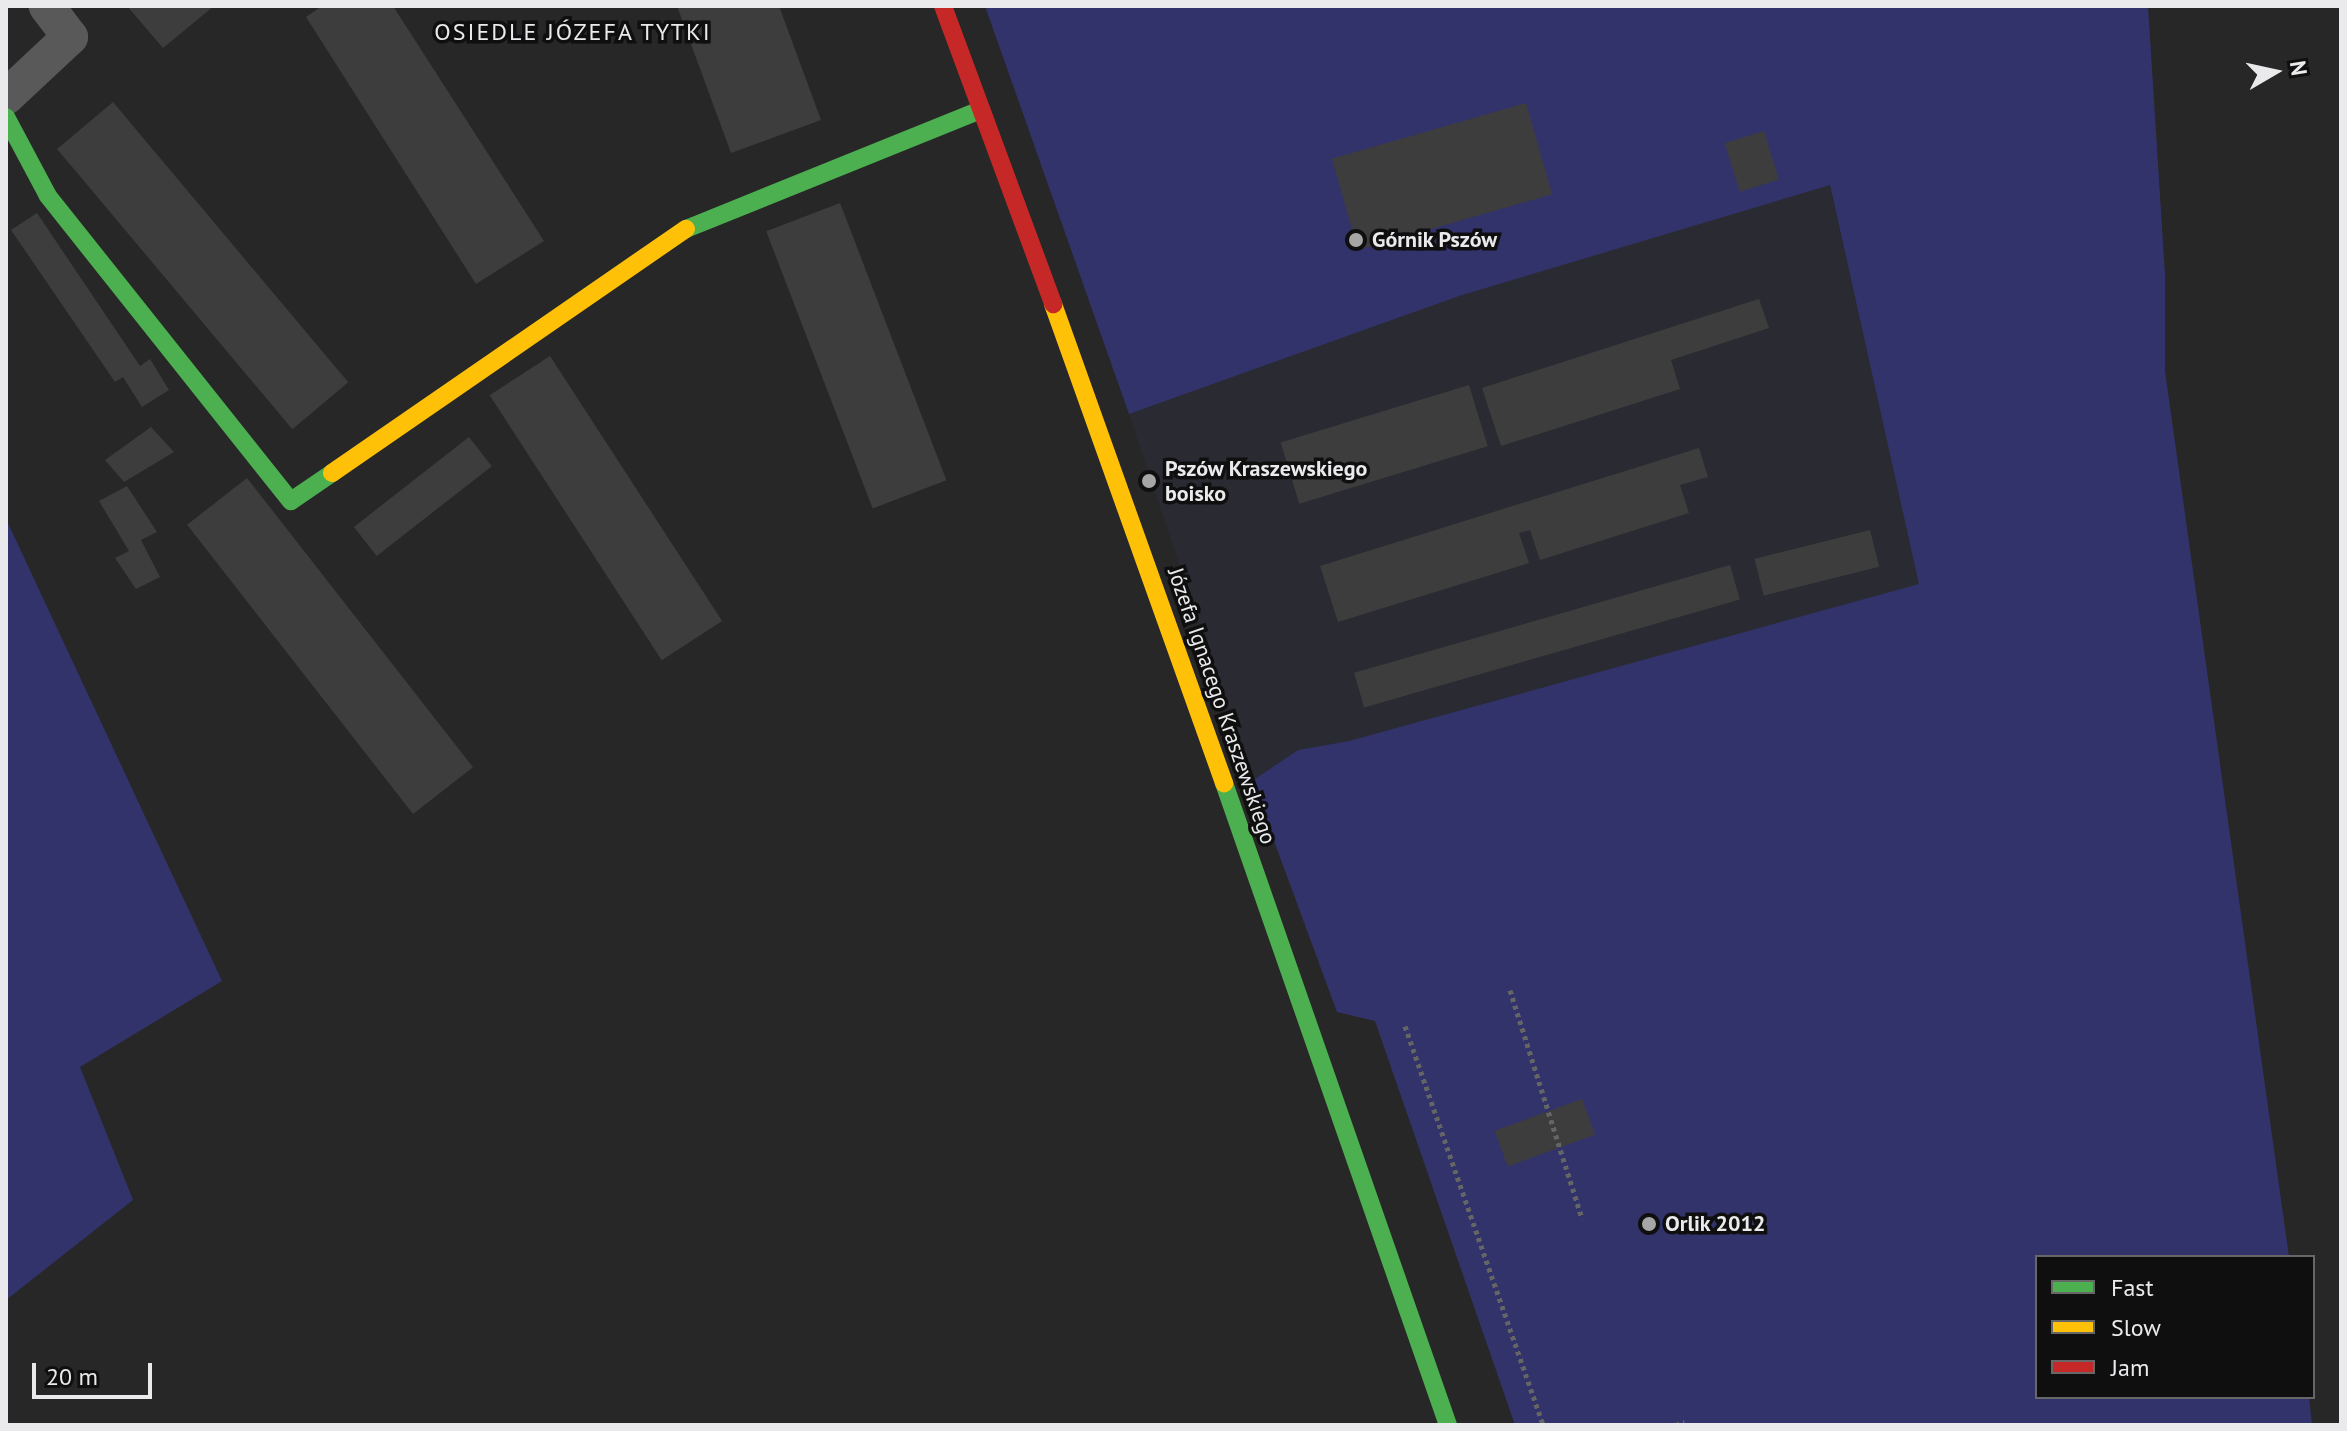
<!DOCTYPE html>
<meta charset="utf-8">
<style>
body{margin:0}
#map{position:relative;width:2347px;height:1431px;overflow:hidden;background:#272727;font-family:"PT Sans",sans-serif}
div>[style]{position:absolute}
.built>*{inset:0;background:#2a2b32}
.green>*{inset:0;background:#33336c}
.building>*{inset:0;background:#3d3d3d;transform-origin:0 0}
.path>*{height:5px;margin-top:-2.5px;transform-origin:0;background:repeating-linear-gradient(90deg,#656566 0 4px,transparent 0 8px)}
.street>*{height:36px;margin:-18px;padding:0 18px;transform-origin:18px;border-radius:18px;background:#59595a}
.fast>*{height:18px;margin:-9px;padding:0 9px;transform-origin:9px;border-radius:9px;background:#4caf50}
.slow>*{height:18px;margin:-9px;padding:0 9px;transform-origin:9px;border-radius:9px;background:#ffc107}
.jam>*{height:18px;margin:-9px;padding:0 9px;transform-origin:9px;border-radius:9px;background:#c62828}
.dots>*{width:22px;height:22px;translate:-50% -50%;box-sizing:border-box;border:4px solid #0f0f10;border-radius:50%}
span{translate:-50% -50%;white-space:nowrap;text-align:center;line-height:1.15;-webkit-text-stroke:7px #0f0f10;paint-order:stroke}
.poi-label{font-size:22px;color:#eaeaec;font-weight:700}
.left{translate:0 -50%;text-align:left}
.street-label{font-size:22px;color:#eaeaec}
.neighbourhood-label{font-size:24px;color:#eaeaec;letter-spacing:2px}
.frame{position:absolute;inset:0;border:8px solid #eaeaec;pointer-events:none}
.legend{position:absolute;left:2035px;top:1255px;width:280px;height:144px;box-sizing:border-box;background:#0f0f10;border:2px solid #676768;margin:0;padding:10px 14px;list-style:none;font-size:24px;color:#eaeaec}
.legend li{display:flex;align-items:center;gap:16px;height:40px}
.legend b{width:40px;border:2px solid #676768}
.north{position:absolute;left:2235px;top:32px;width:80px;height:80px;-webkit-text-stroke:6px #0f0f10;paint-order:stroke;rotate:81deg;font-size:22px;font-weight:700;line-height:32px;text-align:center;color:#eaeaec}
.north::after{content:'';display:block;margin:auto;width:28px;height:36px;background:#eaeaec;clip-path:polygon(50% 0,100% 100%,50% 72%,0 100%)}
.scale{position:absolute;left:32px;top:1363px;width:120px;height:36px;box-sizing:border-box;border:4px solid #eaeaec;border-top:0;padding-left:10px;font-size:24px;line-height:28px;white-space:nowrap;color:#eaeaec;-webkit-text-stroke:6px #0f0f10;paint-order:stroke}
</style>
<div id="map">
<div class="built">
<div style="clip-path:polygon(1829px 184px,1920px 584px,1349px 741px,1298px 750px,1252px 781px,1129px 414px,1459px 296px)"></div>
</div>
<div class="green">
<div style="clip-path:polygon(985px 6px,2148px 6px,2165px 275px,2165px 371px,2289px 1257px,2037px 1257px,2037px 1397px,2309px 1397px,2312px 1425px,1515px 1425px,1375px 1021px,1337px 1012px,1252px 781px,1298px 750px,1349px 741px,1919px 584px,1830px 185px,1459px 296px,1129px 414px)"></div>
<div style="clip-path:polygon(6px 519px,222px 981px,80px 1067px,133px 1200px,6px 1300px)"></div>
</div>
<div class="building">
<div style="clip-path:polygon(127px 6px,214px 6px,163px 48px)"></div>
<div style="clip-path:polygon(322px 6px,393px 6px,544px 241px,476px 284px,306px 17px)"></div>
<div style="clip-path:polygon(677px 6px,779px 6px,821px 120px,731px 153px)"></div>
<div style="left:113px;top:102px;width:366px;height:73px;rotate:50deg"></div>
<div style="left:1526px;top:103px;width:95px;height:202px;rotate:74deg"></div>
<div style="left:1764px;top:131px;width:51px;height:41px;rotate:73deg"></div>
<div style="left:840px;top:203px;width:297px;height:79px;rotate:69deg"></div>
<div style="clip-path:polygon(37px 213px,140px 366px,150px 359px,169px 390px,142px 407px,123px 377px,115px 382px,11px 230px)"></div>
<div style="clip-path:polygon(1759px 299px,1769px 328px,1671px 360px,1680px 389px,1501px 446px,1482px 388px)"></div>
<div style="left:550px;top:356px;width:316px;height:72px;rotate:57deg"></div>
<div style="left:1469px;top:385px;width:64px;height:197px;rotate:73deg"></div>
<div style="clip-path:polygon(151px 427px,174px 452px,124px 482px,105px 460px)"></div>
<div style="left:469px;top:437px;width:37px;height:146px;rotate:52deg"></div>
<div style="clip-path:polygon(1699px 448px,1708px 477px,1680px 485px,1689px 513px,1540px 560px,1530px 530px,1519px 533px,1529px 563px,1338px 622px,1320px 566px)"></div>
<div style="left:247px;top:478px;width:367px;height:76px;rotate:52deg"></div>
<div style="clip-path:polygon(127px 486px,157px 532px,141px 540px,160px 577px,136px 589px,115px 558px,129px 551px,99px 501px)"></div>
<div style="left:1870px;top:530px;width:38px;height:119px;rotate:76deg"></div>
<div style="left:1730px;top:565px;width:36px;height:391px;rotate:74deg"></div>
<div style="left:1582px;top:1099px;width:38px;height:93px;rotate:70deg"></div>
</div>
<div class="path">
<div style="left:1510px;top:990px;width:240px;rotate:72.5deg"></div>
<div style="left:1405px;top:1026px;width:422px;rotate:70.9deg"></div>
<div style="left:1676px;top:1425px;width:9px;rotate:-18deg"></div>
</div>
<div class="street">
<div style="left:6px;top:97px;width:88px;rotate:-43.2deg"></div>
<div style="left:70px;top:37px;width:39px;rotate:-127deg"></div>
</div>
<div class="fast">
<div style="left:6px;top:117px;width:89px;rotate:62deg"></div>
<div style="left:48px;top:196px;width:390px;rotate:51.5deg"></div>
<div style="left:291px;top:501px;width:50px;rotate:-34.3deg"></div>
<div style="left:686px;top:229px;width:318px;rotate:-22deg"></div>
<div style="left:1224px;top:783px;width:680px;rotate:70.77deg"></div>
</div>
<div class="slow">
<div style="left:1053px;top:304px;width:509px;rotate:70.35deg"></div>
<div style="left:332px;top:473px;width:430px;rotate:-34.6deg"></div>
</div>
<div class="jam">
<div style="left:943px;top:6px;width:318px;rotate:69.7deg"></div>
</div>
<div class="dots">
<div style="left:1356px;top:240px;background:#a6a6a7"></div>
<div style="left:1149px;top:481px;background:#a6a6a7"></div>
<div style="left:1649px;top:1224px;background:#a6a6a7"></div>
</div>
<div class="poi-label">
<span class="left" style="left:1372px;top:240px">Górnik Pszów</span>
<span class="left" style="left:1165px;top:481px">Pszów Kraszewskiego<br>boisko</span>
<span class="left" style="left:1665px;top:1224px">Orlik 2012</span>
</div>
<div class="street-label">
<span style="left:1222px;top:706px;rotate:71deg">Józefa Ignacego Kraszewskiego</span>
</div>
<div class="neighbourhood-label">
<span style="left:573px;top:32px">OSIEDLE JÓZEFA TYTKI</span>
</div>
<div class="frame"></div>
<ul class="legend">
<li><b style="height:10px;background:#4caf50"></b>Fast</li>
<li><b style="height:10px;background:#ffc107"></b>Slow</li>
<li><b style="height:10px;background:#c62828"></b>Jam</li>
</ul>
<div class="north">N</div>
<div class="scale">20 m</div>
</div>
